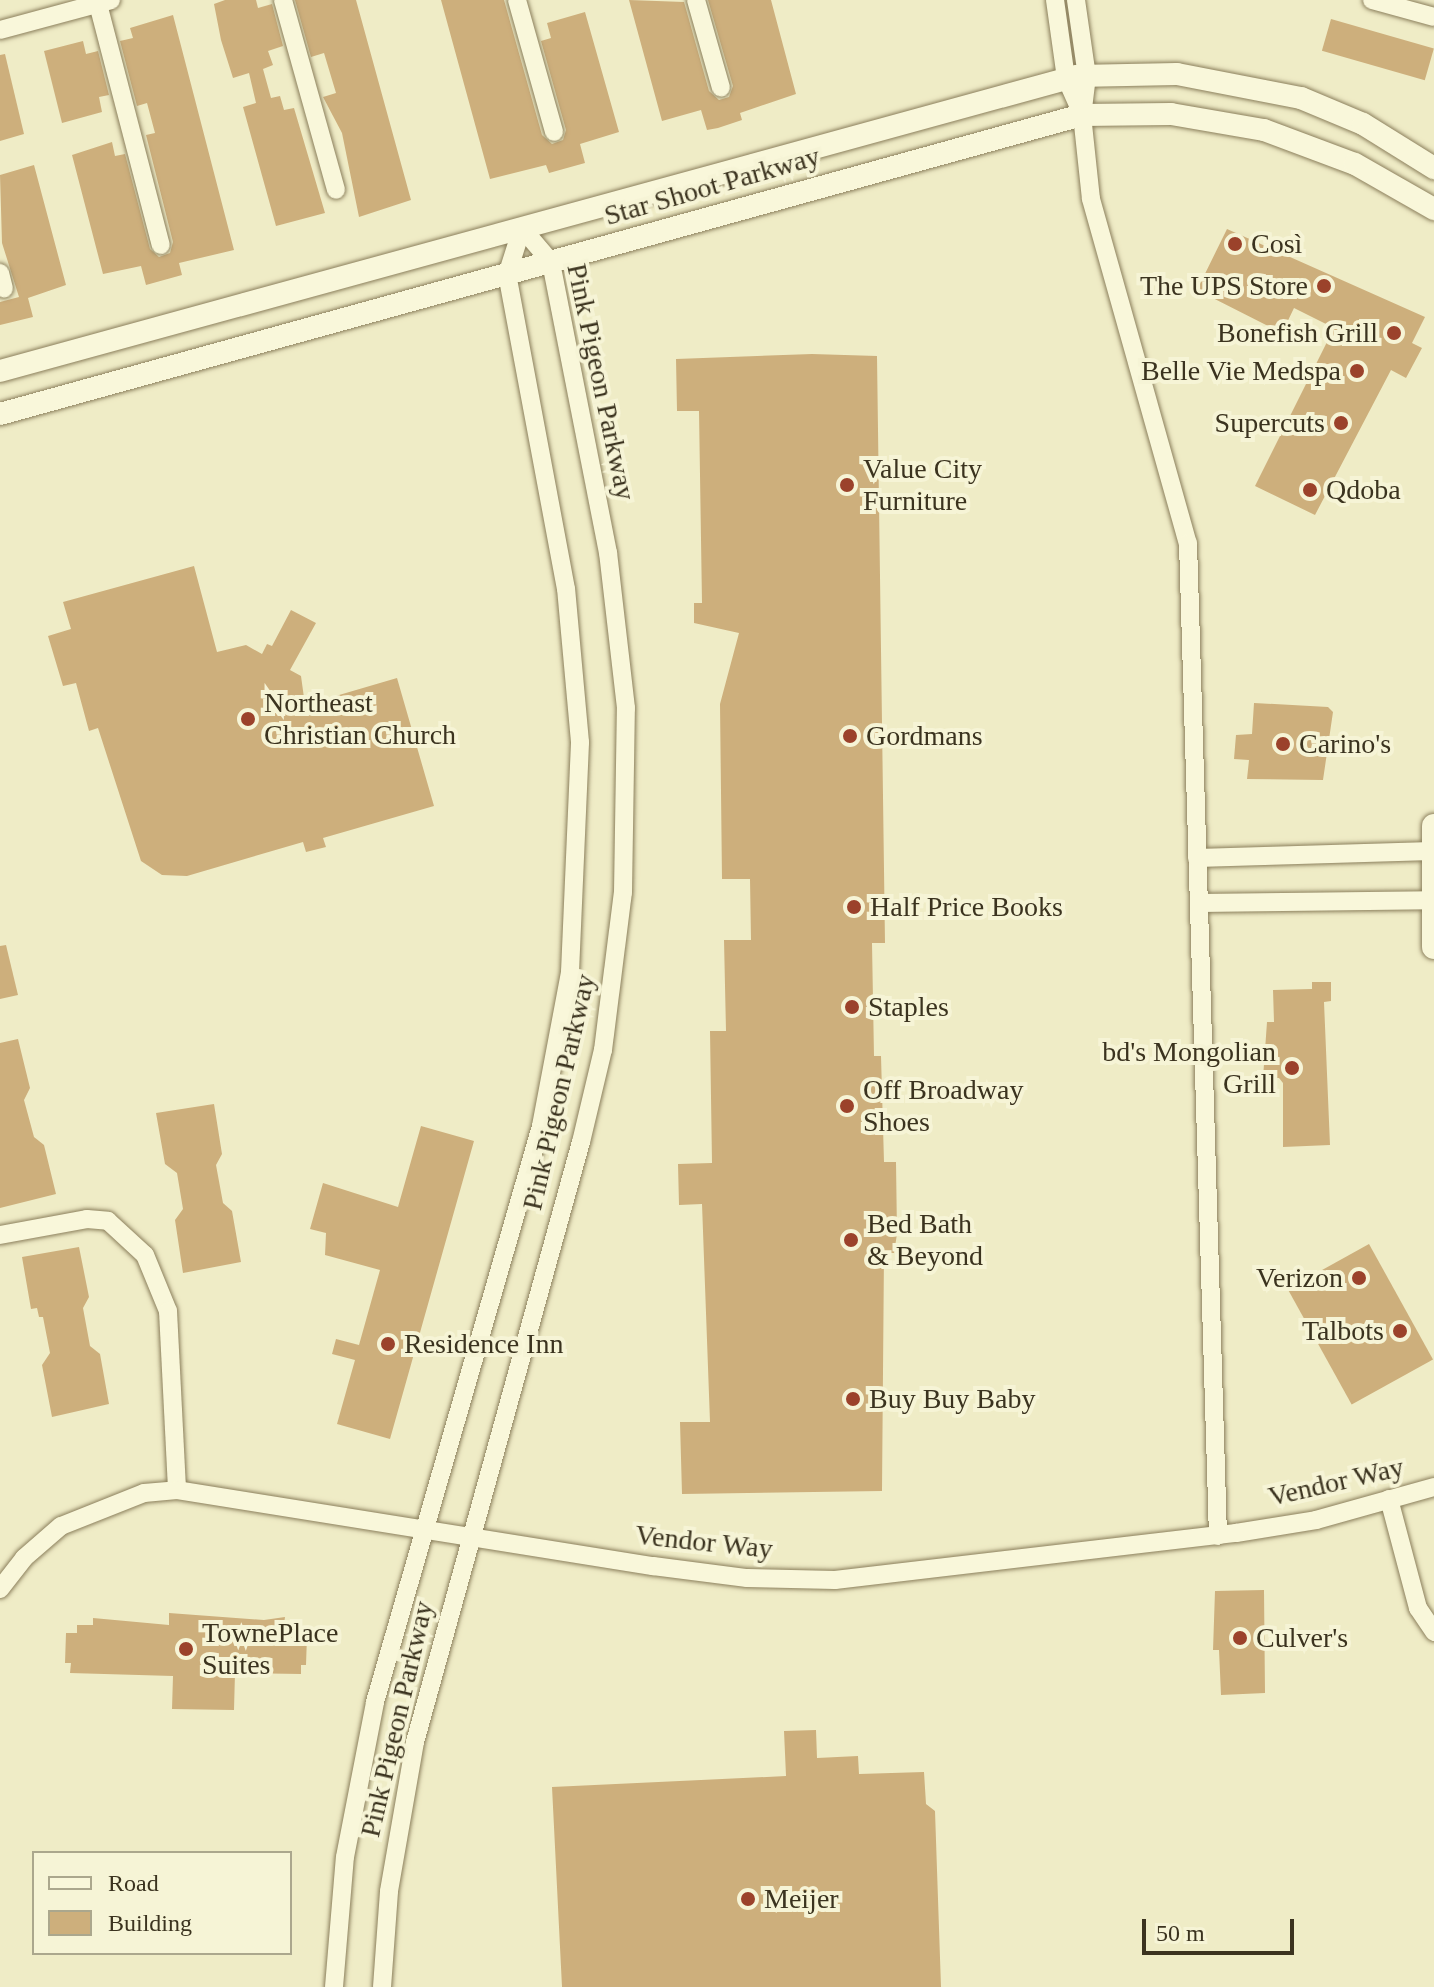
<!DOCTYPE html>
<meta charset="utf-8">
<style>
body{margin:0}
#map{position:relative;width:1434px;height:1987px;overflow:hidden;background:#efecc6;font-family:"Times New Roman",serif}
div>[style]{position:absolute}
.building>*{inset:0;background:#cdaf7c;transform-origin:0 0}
.roads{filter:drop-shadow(0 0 2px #8b7f5c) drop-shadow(0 0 2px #8b7f5c)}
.minor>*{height:18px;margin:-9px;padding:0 9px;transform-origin:9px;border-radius:9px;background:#f9f7da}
.tertiary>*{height:22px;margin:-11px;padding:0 11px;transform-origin:11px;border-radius:11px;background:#f9f7da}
.secondary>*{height:24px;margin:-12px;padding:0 12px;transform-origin:12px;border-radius:12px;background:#f9f7da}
.dots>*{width:22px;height:22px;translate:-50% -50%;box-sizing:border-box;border:4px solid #f6f4d6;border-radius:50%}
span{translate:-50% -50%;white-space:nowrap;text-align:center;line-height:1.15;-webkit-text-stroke:8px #f6f4d6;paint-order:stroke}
.street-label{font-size:28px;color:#3b331f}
.poi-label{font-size:28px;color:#3b331f}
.left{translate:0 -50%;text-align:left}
.right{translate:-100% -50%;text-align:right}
.legend{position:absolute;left:32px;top:1851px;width:260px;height:104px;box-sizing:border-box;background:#f6f4d6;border:2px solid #aba78d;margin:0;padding:10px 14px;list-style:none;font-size:24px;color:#3b331f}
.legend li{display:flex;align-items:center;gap:16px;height:40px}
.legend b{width:40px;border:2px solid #aba78d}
.scale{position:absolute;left:1142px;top:1919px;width:152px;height:36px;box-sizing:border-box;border:4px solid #3b331f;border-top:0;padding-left:10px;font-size:24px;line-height:28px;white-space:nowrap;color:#3b331f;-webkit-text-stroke:6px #f6f4d6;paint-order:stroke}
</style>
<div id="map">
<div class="building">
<div style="clip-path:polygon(225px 0,256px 0,258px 8px,272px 4px,283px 46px,268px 51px,273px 65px,263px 69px,271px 98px,280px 96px,284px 110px,294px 108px,325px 213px,276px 226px,243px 107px,256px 103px,249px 73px,233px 78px,221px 40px,214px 4px)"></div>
<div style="clip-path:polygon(295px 0,356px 0,411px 200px,359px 217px,342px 133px,323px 97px,336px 93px,324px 53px,311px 57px)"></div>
<div style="clip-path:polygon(441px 0,504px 0,542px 135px,552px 144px,563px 140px,566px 130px,541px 41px,551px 38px,547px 23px,585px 12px,619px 132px,580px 144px,585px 163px,549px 173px,546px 165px,490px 179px)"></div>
<div style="clip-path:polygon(629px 0,684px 2px,709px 91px,719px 100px,729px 97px,733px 86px,708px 0,771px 0,796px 94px,740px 113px,742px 120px,718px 128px,707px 130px,701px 110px,662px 121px)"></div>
<div style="clip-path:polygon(173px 15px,234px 250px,179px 263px,182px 275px,146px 285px,141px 266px,103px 274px,72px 155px,112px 142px,115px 156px,125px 154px,150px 249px,159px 257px,170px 253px,173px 242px,146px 135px,155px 133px,147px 103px,137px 106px,120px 41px,133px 38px,130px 28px)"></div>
<div style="left:1331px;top:19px;width:107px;height:33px;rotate:16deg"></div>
<div style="clip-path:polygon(83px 41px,86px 54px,98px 51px,109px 95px,99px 97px,102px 112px,62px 123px,44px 51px)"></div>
<div style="clip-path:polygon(5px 54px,24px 134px,0 141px,0 55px)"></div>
<div style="clip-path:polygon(34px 165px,66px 285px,28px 298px,33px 317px,0 325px,0 302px,19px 297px,2px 243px,0 175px)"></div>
<div style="clip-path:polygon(1227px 229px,1425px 317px,1412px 343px,1422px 348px,1406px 378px,1391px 370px,1315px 515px,1255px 486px,1334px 328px,1294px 308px,1282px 333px,1197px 290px)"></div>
<div style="clip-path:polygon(812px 354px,877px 356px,885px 943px,872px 943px,874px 1056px,881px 1056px,884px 1162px,896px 1162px,897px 1234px,894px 1253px,884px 1253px,882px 1491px,682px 1494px,680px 1422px,710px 1422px,702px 1204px,679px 1205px,678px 1164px,712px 1163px,710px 1031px,726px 1031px,724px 940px,751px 940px,750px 879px,722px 879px,720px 704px,739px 633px,694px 623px,694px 603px,702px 603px,699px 411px,677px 411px,676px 359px)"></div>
<div style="clip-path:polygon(194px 566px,217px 652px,246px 645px,262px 654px,267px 644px,272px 646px,291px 610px,316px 623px,290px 670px,301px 676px,305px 705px,397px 678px,434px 806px,323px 838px,326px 847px,306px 852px,303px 842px,187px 876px,162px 875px,141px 861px,98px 728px,89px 731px,76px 683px,63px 686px,48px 636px,71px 629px,63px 602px)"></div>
<div style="clip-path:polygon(1254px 703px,1328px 707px,1333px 712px,1323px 780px,1247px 779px,1249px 760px,1234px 759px,1236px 735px,1252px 734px)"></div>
<div style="clip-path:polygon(6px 945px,18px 995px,0 999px,0 946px)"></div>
<div style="clip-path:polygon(1312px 982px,1331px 982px,1331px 1001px,1324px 1002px,1330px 1145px,1283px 1147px,1283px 1083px,1279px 1078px,1263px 1078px,1267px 1022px,1274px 1022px,1273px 990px,1312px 989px)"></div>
<div style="clip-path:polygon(18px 1039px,30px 1088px,24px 1100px,34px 1137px,44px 1145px,56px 1194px,0 1208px,0 1043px)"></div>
<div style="clip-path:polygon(214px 1104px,222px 1154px,216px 1165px,223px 1203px,232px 1211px,241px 1262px,183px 1273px,175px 1220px,183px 1209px,177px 1173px,165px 1164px,156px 1113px)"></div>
<div style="clip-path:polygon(421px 1126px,474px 1141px,390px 1439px,337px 1424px,355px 1360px,332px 1354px,336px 1339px,359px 1345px,380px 1270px,325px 1255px,326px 1233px,310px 1229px,323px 1183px,398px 1207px)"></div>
<div style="left:1369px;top:1244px;width:132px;height:93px;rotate:61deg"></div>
<div style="clip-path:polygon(79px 1247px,89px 1297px,83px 1308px,90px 1346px,100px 1354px,109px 1404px,52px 1417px,42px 1365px,50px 1353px,43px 1317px,39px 1317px,37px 1308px,31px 1309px,22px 1257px)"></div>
<div style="clip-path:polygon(1264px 1590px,1265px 1693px,1221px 1695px,1219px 1650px,1213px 1650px,1215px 1591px)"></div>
<div style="clip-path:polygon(169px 1613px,264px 1620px,285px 1617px,284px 1624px,297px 1624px,297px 1635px,307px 1636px,306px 1665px,301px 1665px,301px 1674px,235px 1673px,234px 1710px,172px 1709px,173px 1676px,70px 1673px,71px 1663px,65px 1663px,66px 1633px,77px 1633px,77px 1625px,93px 1625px,93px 1618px,169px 1625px)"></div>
<div style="clip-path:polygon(816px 1730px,817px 1758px,858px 1756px,859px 1774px,924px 1772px,926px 1804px,935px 1811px,941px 1987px,562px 1987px,552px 1787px,786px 1776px,784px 1731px)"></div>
</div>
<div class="roads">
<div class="minor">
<div style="left:283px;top:0;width:197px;rotate:74.4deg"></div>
<div style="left:517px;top:0;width:137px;rotate:74.3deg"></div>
<div style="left:696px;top:0;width:91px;rotate:74.1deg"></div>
<div style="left:1055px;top:0;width:79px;rotate:82deg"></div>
<div style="left:1066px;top:78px;width:37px;rotate:66deg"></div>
<div style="left:1076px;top:0;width:77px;rotate:81.8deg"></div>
<div style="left:1087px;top:76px;width:39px;rotate:97deg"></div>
<div style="left:1082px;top:115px;width:84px;rotate:83.9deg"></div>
<div style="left:1091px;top:199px;width:357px;rotate:74.3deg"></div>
<div style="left:1188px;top:543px;width:993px;rotate:88.27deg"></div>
<div style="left:1372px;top:0;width:64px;rotate:15.3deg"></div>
<div style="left:98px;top:4px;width:249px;rotate:75.4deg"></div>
<div style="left:0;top:30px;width:115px;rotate:-15.1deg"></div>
<div style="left:0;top:273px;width:16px;rotate:76deg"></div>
<div style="left:1197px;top:858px;width:235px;rotate:-1.7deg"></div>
<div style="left:1199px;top:903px;width:232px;rotate:-0.7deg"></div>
<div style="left:0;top:1235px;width:88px;rotate:-10.4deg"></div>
<div style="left:87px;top:1219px;width:21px;rotate:5deg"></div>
<div style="left:108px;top:1221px;width:50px;rotate:42.6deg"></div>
<div style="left:145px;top:1255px;width:61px;rotate:67.7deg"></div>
<div style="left:168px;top:1311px;width:179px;rotate:87.1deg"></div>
<div style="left:1389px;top:1499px;width:113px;rotate:75.1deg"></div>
<div style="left:1418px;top:1608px;width:29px;rotate:56deg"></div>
<div style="left:0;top:1589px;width:39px;rotate:-52deg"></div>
<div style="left:24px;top:1558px;width:49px;rotate:-40.9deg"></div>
<div style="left:61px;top:1526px;width:89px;rotate:-21.7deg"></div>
<div style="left:144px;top:1493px;width:33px;rotate:-5deg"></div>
<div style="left:177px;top:1490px;width:482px;rotate:9.1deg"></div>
<div style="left:653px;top:1566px;width:95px;rotate:7.3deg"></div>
<div style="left:747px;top:1578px;width:88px;rotate:1.3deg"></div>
<div style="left:835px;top:1580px;width:404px;rotate:-6.7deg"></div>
<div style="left:1236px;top:1533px;width:81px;rotate:-9.2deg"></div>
<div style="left:1316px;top:1520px;width:123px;rotate:-15.6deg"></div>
<div style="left:334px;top:1987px;width:130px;rotate:-85.2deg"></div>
<div style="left:345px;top:1857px;width:158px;rotate:-79deg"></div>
<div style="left:375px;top:1702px;width:599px;rotate:-73.92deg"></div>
<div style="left:541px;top:1126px;width:157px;rotate:-79.3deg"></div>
<div style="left:570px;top:972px;width:230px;rotate:-87.5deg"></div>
<div style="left:580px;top:742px;width:154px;rotate:-95.2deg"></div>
<div style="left:566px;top:589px;width:319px;rotate:-100.6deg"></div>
<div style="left:507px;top:275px;width:49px;rotate:-72.3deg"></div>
<div style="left:382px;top:1987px;width:96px;rotate:-85.8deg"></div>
<div style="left:389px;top:1891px;width:151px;rotate:-80.1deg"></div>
<div style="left:415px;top:1742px;width:623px;rotate:-74.54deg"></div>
<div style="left:581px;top:1142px;width:95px;rotate:-76.6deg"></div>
<div style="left:603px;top:1050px;width:159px;rotate:-82.8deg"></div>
<div style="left:623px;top:892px;width:184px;rotate:-89.1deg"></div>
<div style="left:626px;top:708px;width:156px;rotate:-96.6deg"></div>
<div style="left:608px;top:553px;width:297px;rotate:-101.1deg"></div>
<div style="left:551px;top:262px;width:45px;rotate:-130.5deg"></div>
</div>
<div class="tertiary">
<div style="left:0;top:371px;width:1117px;rotate:-15.32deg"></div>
<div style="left:1077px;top:76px;width:100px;rotate:-1.1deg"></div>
<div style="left:1177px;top:74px;width:126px;rotate:11deg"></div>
<div style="left:1301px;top:98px;width:67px;rotate:22.8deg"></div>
<div style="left:1363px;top:124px;width:84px;rotate:31.8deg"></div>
<div style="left:0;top:414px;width:1123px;rotate:-15.45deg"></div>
<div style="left:1082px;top:115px;width:89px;rotate:-0.6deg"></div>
<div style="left:1171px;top:114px;width:94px;rotate:9.8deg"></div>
<div style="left:1264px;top:130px;width:97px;rotate:20.5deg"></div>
<div style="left:1355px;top:164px;width:91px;rotate:29.7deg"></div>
</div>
<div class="secondary">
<div style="left:1434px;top:826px;width:121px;rotate:90deg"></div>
</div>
</div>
<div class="dots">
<div style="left:1235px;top:244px;background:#9b422b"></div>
<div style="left:1324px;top:286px;background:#9b422b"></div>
<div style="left:1394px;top:333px;background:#9b422b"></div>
<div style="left:1357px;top:371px;background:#9b422b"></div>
<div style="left:1341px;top:423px;background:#9b422b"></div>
<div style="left:847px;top:485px;background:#9b422b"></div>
<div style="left:1310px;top:490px;background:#9b422b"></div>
<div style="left:248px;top:719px;background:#9b422b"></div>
<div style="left:850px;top:736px;background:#9b422b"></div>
<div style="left:1283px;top:744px;background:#9b422b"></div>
<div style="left:854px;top:907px;background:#9b422b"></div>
<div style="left:852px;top:1007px;background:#9b422b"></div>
<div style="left:1292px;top:1068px;background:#9b422b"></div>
<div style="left:847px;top:1106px;background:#9b422b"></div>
<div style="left:851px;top:1240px;background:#9b422b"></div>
<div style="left:1359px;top:1278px;background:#9b422b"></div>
<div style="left:1400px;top:1331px;background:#9b422b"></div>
<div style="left:388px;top:1344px;background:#9b422b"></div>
<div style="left:853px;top:1399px;background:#9b422b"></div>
<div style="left:1240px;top:1638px;background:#9b422b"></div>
<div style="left:186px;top:1649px;background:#9b422b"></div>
<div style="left:748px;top:1899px;background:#9b422b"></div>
</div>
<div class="street-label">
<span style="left:712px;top:186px;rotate:-16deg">Star Shoot Parkway</span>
<span style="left:601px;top:382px;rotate:78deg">Pink Pigeon Parkway</span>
<span style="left:559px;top:1092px;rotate:-77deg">Pink Pigeon Parkway</span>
<span style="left:1336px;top:1482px;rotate:-13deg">Vendor Way</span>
<span style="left:704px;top:1542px;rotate:6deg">Vendor Way</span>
<span style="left:397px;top:1719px;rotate:-77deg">Pink Pigeon Parkway</span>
</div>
<div class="poi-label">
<span class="left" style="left:1251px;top:244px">Così</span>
<span class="right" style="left:1308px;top:286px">The UPS Store</span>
<span class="right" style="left:1378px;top:333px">Bonefish Grill</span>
<span class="right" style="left:1341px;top:371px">Belle Vie Medspa</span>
<span class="right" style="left:1325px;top:423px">Supercuts</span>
<span class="left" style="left:863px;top:485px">Value City<br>Furniture</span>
<span class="left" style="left:1326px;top:490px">Qdoba</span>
<span class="left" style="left:264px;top:719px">Northeast<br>Christian Church</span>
<span class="left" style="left:866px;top:736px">Gordmans</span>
<span class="left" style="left:1299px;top:744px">Carino's</span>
<span class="left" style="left:870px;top:907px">Half Price Books</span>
<span class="left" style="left:868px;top:1007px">Staples</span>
<span class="right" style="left:1276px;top:1068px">bd's Mongolian<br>Grill</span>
<span class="left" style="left:863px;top:1106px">Off Broadway<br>Shoes</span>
<span class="left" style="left:867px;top:1240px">Bed Bath<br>&amp; Beyond</span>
<span class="right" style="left:1343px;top:1278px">Verizon</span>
<span class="right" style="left:1384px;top:1331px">Talbots</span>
<span class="left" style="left:404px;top:1344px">Residence Inn</span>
<span class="left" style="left:869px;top:1399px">Buy Buy Baby</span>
<span class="left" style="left:202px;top:1649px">TownePlace<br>Suites</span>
<span class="left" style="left:1256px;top:1638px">Culver's</span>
<span class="left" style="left:764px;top:1899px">Meijer</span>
</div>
<ul class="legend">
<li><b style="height:10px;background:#f9f7da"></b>Road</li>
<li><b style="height:22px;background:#cdaf7c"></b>Building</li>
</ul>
<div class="scale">50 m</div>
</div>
